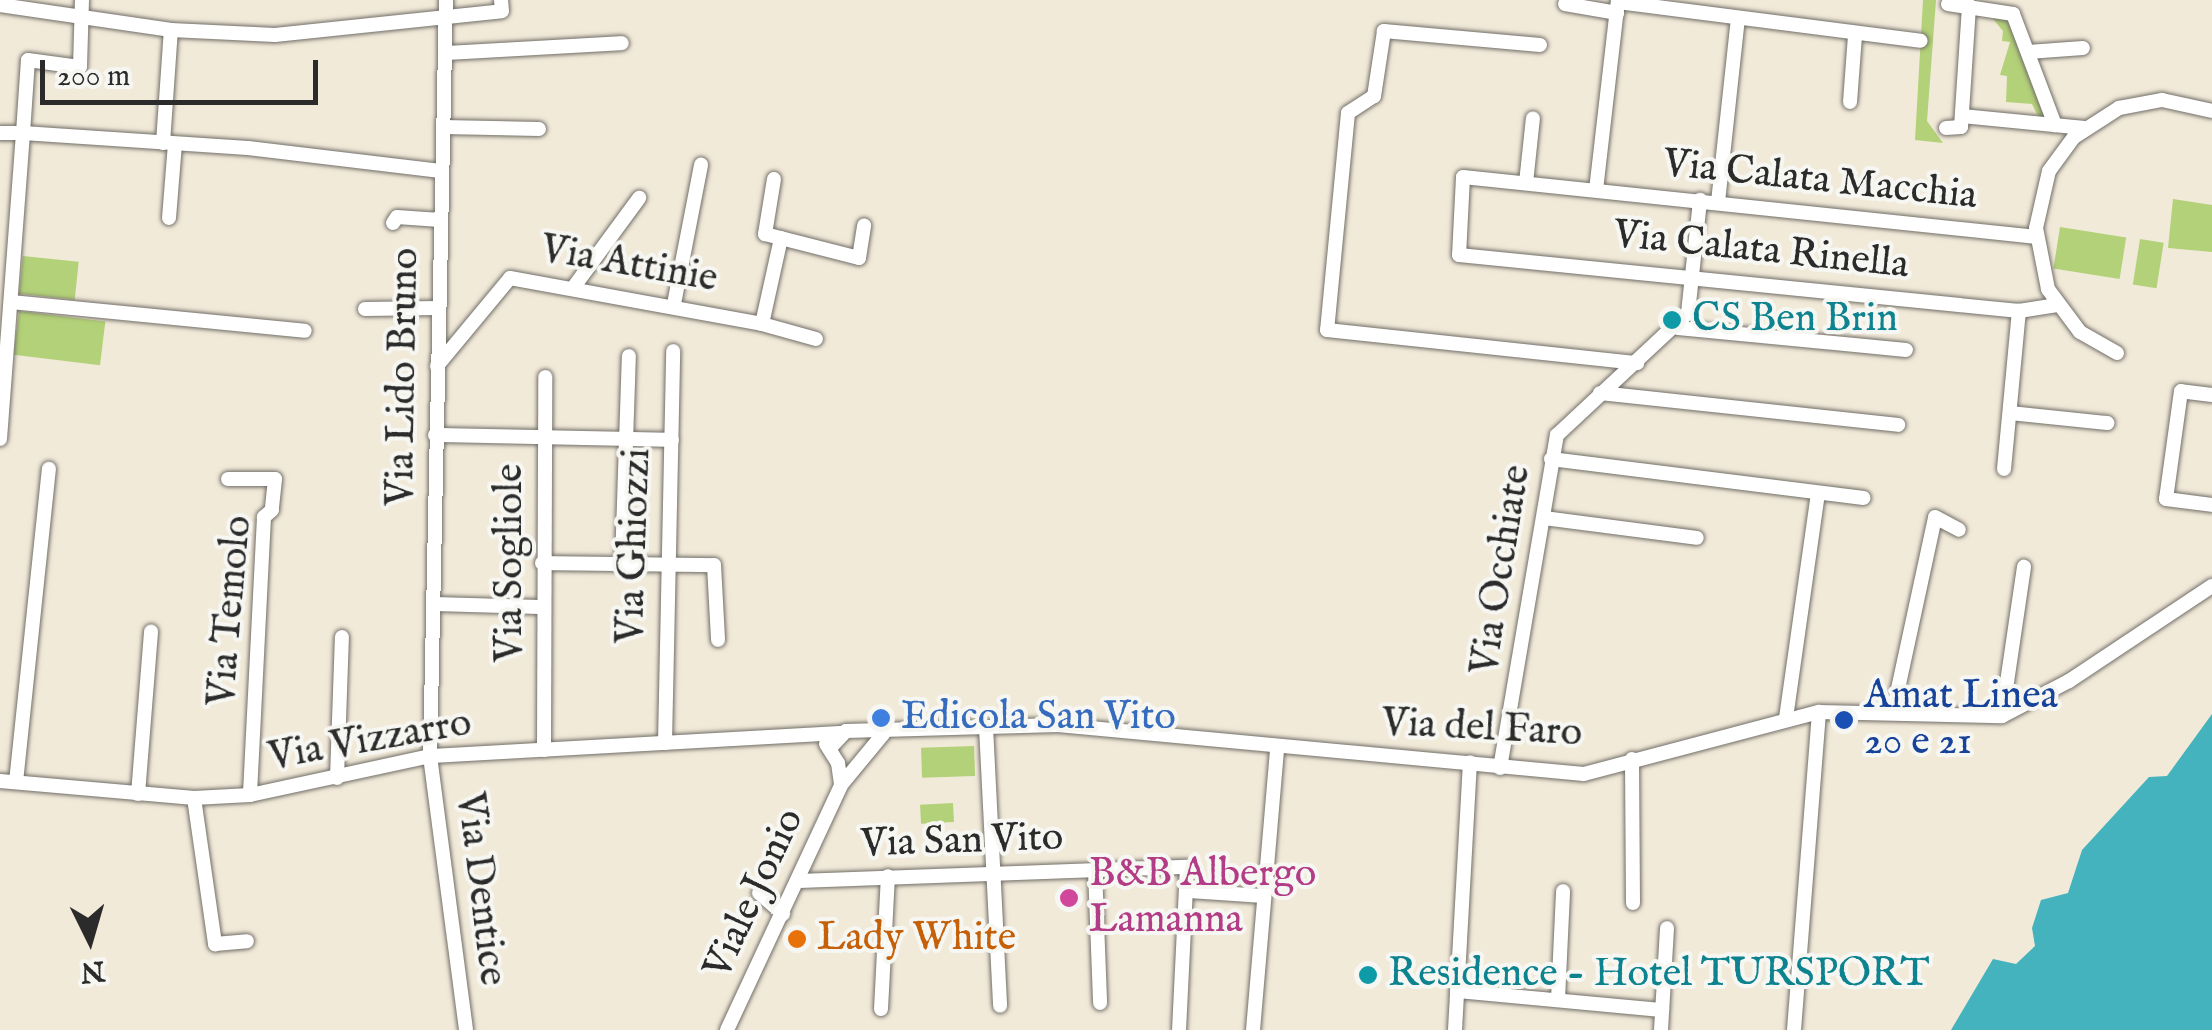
<!DOCTYPE html>
<style>
body{margin:0}
#map{position:relative;width:2212px;height:1030px;overflow:hidden;background:#f2ead9;font-family:"IM FELL English",serif}
div>[style]{position:absolute}
.green>*{inset:0;background:#b3d178;transform-origin:0 0}
.water>*{inset:0;background:#44b3bd}
.roads{filter:drop-shadow(0 0 2px #716e68) drop-shadow(0 0 2px #716e68)}
.minor>*{height:14px;margin:-7px;padding:0 7px;transform-origin:7px;border-radius:7px;background:#fff}
.dots>*{width:28px;height:28px;translate:-50% -50%;box-sizing:border-box;border:5px solid #f6f6f2;border-radius:50%}
span{translate:-50% -50%;white-space:nowrap;text-align:center;line-height:1.15;-webkit-text-stroke:8px #f6f6f2;paint-order:stroke}
.street-label{font-size:40px;color:#2b2b2b}
.culture-label{font-size:40px;color:#0d838f}
.left{translate:0 -50%;text-align:left}
.transit-label{font-size:40px;color:#164399}
.shop-label{font-size:40px;color:#366cbe}
.hotel-label{font-size:40px;color:#b23c85}
.food-label{font-size:40px;color:#c56008}
.north{position:absolute;left:40px;top:890px;width:100px;height:100px;-webkit-text-stroke:8px #f6f6f2;paint-order:stroke;rotate:175deg;font-size:28px;font-weight:700;line-height:40px;text-align:center;color:#2b2b2b}
.north::after{content:'';display:block;margin:auto;width:35px;height:45px;background:#2b2b2b;clip-path:polygon(50% 0,100% 100%,50% 72%,0 100%)}
.scale{position:absolute;left:40px;top:60px;width:278px;height:45px;box-sizing:border-box;border:5px solid #2b2b2b;border-top:0;padding-left:12px;font-size:30px;line-height:35px;white-space:nowrap;color:#2b2b2b;-webkit-text-stroke:8px #f6f6f2;paint-order:stroke}
</style>
<div id="map">
<div class="green">
<div style="clip-path:polygon(1923px 0,1936px 0,1927px 121px,1943px 143px,1915px 140px)"></div>
<div style="clip-path:polygon(1989px 14px,2009px 18px,2050px 117px,2038px 116px,2032px 104px,2006px 102px,2007px 76px,2000px 75px,2010px 42px,2002px 41px,2003px 31px)"></div>
<div style="clip-path:polygon(2173px 199px,2212px 205px,2212px 252px,2168px 248px)"></div>
<div style="left:2060px;top:227px;width:67px;height:42px;rotate:9deg"></div>
<div style="left:2140px;top:239px;width:24px;height:46px;rotate:9deg"></div>
<div style="left:23px;top:256px;width:56px;height:38px;rotate:6deg"></div>
<div style="left:19px;top:311px;width:87px;height:44px;rotate:7deg"></div>
<div style="left:974px;top:746px;width:30px;height:53px;rotate:88deg"></div>
<div style="left:953px;top:803px;width:19px;height:33px;rotate:87deg"></div>
</div>
<div class="water">
<div style="clip-path:polygon(2212px 714px,2212px 1030px,1951px 1030px,1993px 959px,2016px 964px,2035px 946px,2032px 928px,2041px 900px,2068px 893px,2082px 850px,2149px 777px,2167px 776px)"></div>
</div>
<div class="roads">
<div class="minor">
<div style="left:446px;top:0;width:756px;rotate:91.21deg"></div>
<div style="left:430px;top:756px;width:276px;rotate:82.5deg"></div>
<div style="left:1618px;top:2px;width:305px;rotate:7.3deg"></div>
<div style="left:1565px;top:4px;width:53px;rotate:9.8deg"></div>
<div style="left:1948px;top:4px;width:66px;rotate:8.7deg"></div>
<div style="left:2013px;top:14px;width:119px;rotate:69.3deg"></div>
<div style="left:0;top:5px;width:173px;rotate:8.3deg"></div>
<div style="left:171px;top:30px;width:104px;rotate:2.8deg"></div>
<div style="left:275px;top:35px;width:228px;rotate:-6deg"></div>
<div style="left:502px;top:11px;width:11px;rotate:-95deg"></div>
<div style="left:1540px;top:45px;width:157px;rotate:-174.9deg"></div>
<div style="left:1384px;top:31px;width:66px;rotate:98.7deg"></div>
<div style="left:1374px;top:96px;width:31px;rotate:147deg"></div>
<div style="left:1348px;top:113px;width:218px;rotate:95.5deg"></div>
<div style="left:1327px;top:330px;width:312px;rotate:6.1deg"></div>
<div style="left:2028px;top:52px;width:55px;rotate:-4.2deg"></div>
<div style="left:445px;top:53px;width:177px;rotate:-3.2deg"></div>
<div style="left:1850px;top:102px;width:66px;rotate:-85.7deg"></div>
<div style="left:1962px;top:116px;width:123px;rotate:5.6deg"></div>
<div style="left:443px;top:127px;width:96px;rotate:1.2deg"></div>
<div style="left:1946px;top:128px;width:15px;rotate:-4deg"></div>
<div style="left:1961px;top:127px;width:122px;rotate:-86.2deg"></div>
<div style="left:0;top:133px;width:23px"></div>
<div style="left:23px;top:133px;width:73px;rotate:-86.1deg"></div>
<div style="left:28px;top:60px;width:52px;rotate:7.7deg"></div>
<div style="left:80px;top:67px;width:67px;rotate:-88.3deg"></div>
<div style="left:163px;top:143px;width:113px;rotate:-86deg"></div>
<div style="left:774px;top:179px;width:56px;rotate:99.3deg"></div>
<div style="left:765px;top:234px;width:97px;rotate:14.3deg"></div>
<div style="left:859px;top:258px;width:33px;rotate:-81deg"></div>
<div style="left:1526px;top:183px;width:65px;rotate:-83.9deg"></div>
<div style="left:1596px;top:190px;width:191px;rotate:-83.4deg"></div>
<div style="left:1718px;top:202px;width:184px;rotate:-83.8deg"></div>
<div style="left:169px;top:218px;width:74px;rotate:-85.4deg"></div>
<div style="left:393px;top:223px;width:7px;rotate:-56deg"></div>
<div style="left:397px;top:217px;width:43px;rotate:4deg"></div>
<div style="left:2037px;top:237px;width:577px;rotate:-174.03deg"></div>
<div style="left:1463px;top:177px;width:78px;rotate:92.9deg"></div>
<div style="left:1459px;top:255px;width:563px;rotate:5.71deg"></div>
<div style="left:2019px;top:311px;width:37px;rotate:-9deg"></div>
<div style="left:573px;top:288px;width:112px;rotate:-53.7deg"></div>
<div style="left:11px;top:302px;width:295px;rotate:5.6deg"></div>
<div style="left:674px;top:304px;width:142px;rotate:-79deg"></div>
<div style="left:365px;top:309px;width:73px;rotate:-0.8deg"></div>
<div style="left:762px;top:324px;width:56px;rotate:15.5deg"></div>
<div style="left:1678px;top:328px;width:229px;rotate:5.5deg"></div>
<div style="left:2117px;top:353px;width:43px;rotate:-150.4deg"></div>
<div style="left:2080px;top:332px;width:54px;rotate:-126.7deg"></div>
<div style="left:2048px;top:289px;width:62px;rotate:-101.1deg"></div>
<div style="left:2036px;top:228px;width:58px;rotate:-77.2deg"></div>
<div style="left:2049px;top:171px;width:42px;rotate:-53.7deg"></div>
<div style="left:2074px;top:137px;width:54px;rotate:-32.8deg"></div>
<div style="left:2119px;top:108px;width:44px;rotate:-10.5deg"></div>
<div style="left:2162px;top:100px;width:51px;rotate:12.4deg"></div>
<div style="left:437px;top:366px;width:114px;rotate:-50.3deg"></div>
<div style="left:510px;top:278px;width:256px;rotate:10.3deg"></div>
<div style="left:762px;top:324px;width:88px;rotate:-77.5deg"></div>
<div style="left:1600px;top:393px;width:300px;rotate:6.1deg"></div>
<div style="left:2212px;top:395px;width:31px;rotate:-173deg"></div>
<div style="left:2181px;top:391px;width:109px;rotate:97.9deg"></div>
<div style="left:2166px;top:499px;width:46px;rotate:7.4deg"></div>
<div style="left:2010px;top:413px;width:98px;rotate:5.9deg"></div>
<div style="left:435px;top:435px;width:237px;rotate:1.2deg"></div>
<div style="left:0;top:439px;width:307px;rotate:-85.7deg"></div>
<div style="left:23px;top:133px;width:225px;rotate:3.8deg"></div>
<div style="left:248px;top:148px;width:194px;rotate:6.8deg"></div>
<div style="left:1551px;top:459px;width:315px;rotate:7.1deg"></div>
<div style="left:2004px;top:469px;width:159px;rotate:-84.6deg"></div>
<div style="left:228px;top:479px;width:47px"></div>
<div style="left:275px;top:479px;width:31px;rotate:96deg"></div>
<div style="left:272px;top:510px;width:11px;rotate:139deg"></div>
<div style="left:264px;top:517px;width:278px;rotate:92.9deg"></div>
<div style="left:1544px;top:518px;width:154px;rotate:7.4deg"></div>
<div style="left:542px;top:563px;width:172px;rotate:0.7deg"></div>
<div style="left:714px;top:565px;width:75px;rotate:86.9deg"></div>
<div style="left:622px;top:563px;width:207px;rotate:-88.1deg"></div>
<div style="left:433px;top:604px;width:108px;rotate:1.6deg"></div>
<div style="left:1893px;top:712px;width:199px;rotate:-77.8deg"></div>
<div style="left:1935px;top:517px;width:27px;rotate:28deg"></div>
<div style="left:2002px;top:716px;width:151px;rotate:-81.6deg"></div>
<div style="left:1786px;top:718px;width:221px;rotate:-81.9deg"></div>
<div style="left:986px;top:727px;width:279px;rotate:87.1deg"></div>
<div style="left:665px;top:743px;width:392px;rotate:-88.8deg"></div>
<div style="left:826px;top:744px;width:22px;rotate:58deg"></div>
<div style="left:838px;top:763px;width:22px;rotate:82deg"></div>
<div style="left:831px;top:747px;width:22px;rotate:-47deg"></div>
<div style="left:846px;top:731px;width:212px;rotate:-1.6deg"></div>
<div style="left:1058px;top:725px;width:528px;rotate:5.32deg"></div>
<div style="left:1584px;top:774px;width:243px;rotate:-14.8deg"></div>
<div style="left:1819px;top:712px;width:183px;rotate:1.3deg"></div>
<div style="left:2002px;top:716px;width:76px;rotate:-27.6deg"></div>
<div style="left:2069px;top:681px;width:172px;rotate:-33.6deg"></div>
<div style="left:544px;top:750px;width:373px;rotate:-89.8deg"></div>
<div style="left:1632px;top:759px;width:144px;rotate:89.6deg"></div>
<div style="left:1500px;top:768px;width:338px;rotate:-80.3deg"></div>
<div style="left:1557px;top:435px;width:179px;rotate:-43deg"></div>
<div style="left:1688px;top:313px;width:114px;rotate:-83.9deg"></div>
<div style="left:337px;top:778px;width:141px;rotate:-88deg"></div>
<div style="left:0;top:781px;width:195px;rotate:5deg"></div>
<div style="left:194px;top:798px;width:56px;rotate:-3.1deg"></div>
<div style="left:250px;top:795px;width:184px;rotate:-12.2deg"></div>
<div style="left:430px;top:756px;width:412px;rotate:-3.2deg"></div>
<div style="left:16px;top:782px;width:315px;rotate:-84deg"></div>
<div style="left:138px;top:794px;width:163px;rotate:-85.4deg"></div>
<div style="left:194px;top:798px;width:148px;rotate:81.8deg"></div>
<div style="left:215px;top:944px;width:32px;rotate:-5deg"></div>
<div style="left:1095px;top:870px;width:133px;rotate:87.8deg"></div>
<div style="left:799px;top:881px;width:388px;rotate:-2.1deg"></div>
<div style="left:1187px;top:867px;width:163px;rotate:92.8deg"></div>
<div style="left:1189px;top:891px;width:75px;rotate:3.8deg"></div>
<div style="left:759px;top:893px;width:32px;rotate:41deg"></div>
<div style="left:1457px;top:991px;width:206px;rotate:5.3deg"></div>
<div style="left:1558px;top:999px;width:108px;rotate:-87.3deg"></div>
<div style="left:881px;top:1009px;width:133px;rotate:-87deg"></div>
<div style="left:727px;top:1030px;width:270px;rotate:-65deg"></div>
<div style="left:841px;top:785px;width:67px;rotate:-50.4deg"></div>
<div style="left:1253px;top:1030px;width:282px;rotate:-85.1deg"></div>
<div style="left:1455px;top:1030px;width:268px;rotate:-86.8deg"></div>
<div style="left:1661px;top:1030px;width:102px;rotate:-86.6deg"></div>
<div style="left:1794px;top:1030px;width:319px;rotate:-85.5deg"></div>
</div>
</div>
<div class="dots">
<div style="left:1672px;top:320px;background:#0f9aa8"></div>
<div style="left:881px;top:718px;background:#3f7fe0"></div>
<div style="left:1844px;top:720px;background:#1a4fb4"></div>
<div style="left:1069px;top:898px;background:#d1479c"></div>
<div style="left:797px;top:939px;background:#e8710a"></div>
<div style="left:1368px;top:975px;background:#0f9aa8"></div>
</div>
<div class="street-label">
<span style="left:1820px;top:181px;rotate:6deg">Via Calata Macchia</span>
<span style="left:1761px;top:251px;rotate:6deg">Via Calata Rinella</span>
<span style="left:629px;top:265px;rotate:10deg">Via Attinie</span>
<span style="left:404px;top:377px;rotate:-89deg">Via Lido Bruno</span>
<span style="left:635px;top:546px;rotate:-88deg">Via Ghiozzi</span>
<span style="left:511px;top:563px;rotate:-90deg">Via Sogliole</span>
<span style="left:1502px;top:570px;rotate:-81deg">Via Occhiate</span>
<span style="left:231px;top:611px;rotate:-85deg">Via Temolo</span>
<span style="left:1482px;top:729px;rotate:3deg">Via del Faro</span>
<span style="left:370px;top:741px;rotate:-10deg">Via Vizzarro</span>
<span style="left:962px;top:842px;rotate:-2deg">Via San Vito</span>
<span style="left:480px;top:889px;rotate:83deg">Via Dentice</span>
<span style="left:755px;top:894px;rotate:-65deg">Viale Jonio</span>
</div>
<div class="culture-label">
<span class="left" style="left:1692px;top:320px">CS Ben Brin</span>
<span class="left" style="left:1388px;top:975px">Residence - Hotel TURSPORT</span>
</div>
<div class="transit-label">
<span class="left" style="left:1864px;top:720px">Amat Linea<br>20 e 21</span>
</div>
<div class="shop-label">
<span class="left" style="left:901px;top:718px">Edicola San Vito</span>
</div>
<div class="hotel-label">
<span class="left" style="left:1089px;top:898px">B&amp;B Albergo<br>Lamanna</span>
</div>
<div class="food-label">
<span class="left" style="left:817px;top:939px">Lady White</span>
</div>
<div class="north">N</div>
<div class="scale">200 m</div>
</div>
